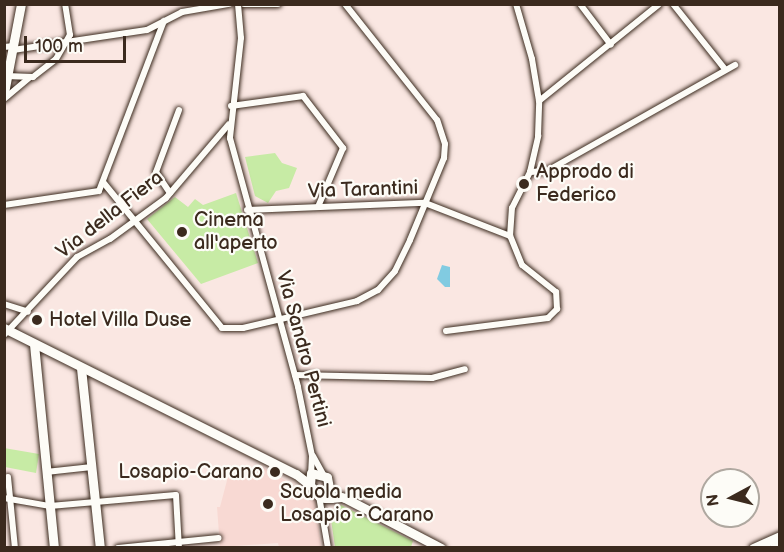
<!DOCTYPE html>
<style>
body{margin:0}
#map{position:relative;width:784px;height:552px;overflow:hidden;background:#fae7e2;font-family:"Balsamiq Sans",sans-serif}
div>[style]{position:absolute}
.built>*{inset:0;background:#f8d9d3}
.green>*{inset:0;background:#c7eba5}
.water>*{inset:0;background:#81cbe1}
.roads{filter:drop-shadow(0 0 2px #3b2a1e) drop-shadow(0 0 2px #3b2a1e)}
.street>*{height:6px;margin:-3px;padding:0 3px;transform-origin:3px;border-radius:3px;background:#fdfcf7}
.secondary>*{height:9px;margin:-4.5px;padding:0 4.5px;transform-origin:4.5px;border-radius:4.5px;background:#fdfcf7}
.dots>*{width:16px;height:16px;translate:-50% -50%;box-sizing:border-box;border:3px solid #fdfcf7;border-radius:50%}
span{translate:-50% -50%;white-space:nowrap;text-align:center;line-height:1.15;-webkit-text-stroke:4.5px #fdfcf7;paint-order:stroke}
.poi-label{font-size:20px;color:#3b2a1e}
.left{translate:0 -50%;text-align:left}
.right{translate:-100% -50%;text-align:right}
.street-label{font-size:20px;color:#3b2a1e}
.frame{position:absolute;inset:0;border:6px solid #3b2a1e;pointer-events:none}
.north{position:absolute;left:700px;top:468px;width:60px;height:60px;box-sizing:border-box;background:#fdfcf7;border:2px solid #afa8a0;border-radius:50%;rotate:263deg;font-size:16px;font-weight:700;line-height:24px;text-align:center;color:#3b2a1e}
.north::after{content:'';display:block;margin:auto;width:21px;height:27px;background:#3b2a1e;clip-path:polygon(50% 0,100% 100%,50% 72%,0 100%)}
.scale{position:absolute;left:24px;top:36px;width:102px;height:27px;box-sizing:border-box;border:3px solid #3b2a1e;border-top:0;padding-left:8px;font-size:18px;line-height:21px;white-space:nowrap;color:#3b2a1e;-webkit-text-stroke:4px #fdfcf7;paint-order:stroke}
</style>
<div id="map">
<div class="built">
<div style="clip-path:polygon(261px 466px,315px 498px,321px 547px,279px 547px,278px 543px,220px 547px,217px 507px,220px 507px,230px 469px)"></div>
</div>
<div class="green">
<div style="clip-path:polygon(275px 153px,282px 163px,297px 168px,289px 188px,276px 191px,268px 203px,255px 196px,245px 157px)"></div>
<div style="clip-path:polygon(236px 193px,258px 263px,201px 284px,147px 219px,175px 197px,188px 207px,195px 199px,203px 205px)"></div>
<div style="clip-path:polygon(4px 448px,39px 454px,36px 473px,5px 467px)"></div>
<div style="clip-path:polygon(341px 505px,413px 541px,411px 547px,335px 547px,330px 513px)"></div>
</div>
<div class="water">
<div style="clip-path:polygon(442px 265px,450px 267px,450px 287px,445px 287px,437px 279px)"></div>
</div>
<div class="roads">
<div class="street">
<div style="left:238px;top:4px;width:34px;rotate:85deg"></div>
<div style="left:241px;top:38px;width:101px;rotate:96.3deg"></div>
<div style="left:230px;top:138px;width:258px;rotate:74.7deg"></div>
<div style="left:298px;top:387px;width:70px;rotate:78.5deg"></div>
<div style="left:312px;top:456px;width:17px;rotate:93deg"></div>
<div style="left:244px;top:4px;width:34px"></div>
<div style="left:580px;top:4px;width:51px;rotate:52.9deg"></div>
<div style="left:673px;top:4px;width:82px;rotate:51.4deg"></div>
<div style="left:4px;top:47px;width:10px;rotate:-6deg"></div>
<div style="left:13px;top:50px;width:135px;rotate:-8.5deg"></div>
<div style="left:147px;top:30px;width:39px;rotate:-27deg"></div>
<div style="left:182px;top:12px;width:48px;rotate:-9.7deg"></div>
<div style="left:6px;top:76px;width:27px;rotate:2deg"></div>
<div style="left:33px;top:77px;width:29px;rotate:-38deg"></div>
<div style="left:56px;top:59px;width:28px;rotate:-60deg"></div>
<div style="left:70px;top:35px;width:31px;rotate:-99deg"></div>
<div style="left:4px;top:99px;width:33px;rotate:-40deg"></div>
<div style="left:539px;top:101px;width:154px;rotate:-38.9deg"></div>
<div style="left:231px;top:106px;width:73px;rotate:-7.9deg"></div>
<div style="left:303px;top:96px;width:66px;rotate:52.4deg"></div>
<div style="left:343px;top:148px;width:64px;rotate:113deg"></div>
<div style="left:530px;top:172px;width:17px;rotate:-3deg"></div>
<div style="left:547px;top:171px;width:216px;rotate:-29.4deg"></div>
<div style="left:103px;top:182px;width:188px;rotate:50.8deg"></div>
<div style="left:222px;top:328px;width:21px"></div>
<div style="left:243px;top:328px;width:117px;rotate:-13.3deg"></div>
<div style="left:357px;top:301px;width:24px;rotate:-28deg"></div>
<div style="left:378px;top:290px;width:25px;rotate:-48deg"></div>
<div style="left:395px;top:271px;width:34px;rotate:-64deg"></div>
<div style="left:410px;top:240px;width:89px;rotate:-67.5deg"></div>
<div style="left:444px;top:158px;width:14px;rotate:-86deg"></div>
<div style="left:445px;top:144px;width:25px;rotate:-108deg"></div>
<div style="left:437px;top:120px;width:148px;rotate:-128.4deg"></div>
<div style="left:170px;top:193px;width:25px;rotate:-124deg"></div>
<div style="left:156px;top:172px;width:66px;rotate:-69.6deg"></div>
<div style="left:4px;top:205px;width:96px;rotate:-8.4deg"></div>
<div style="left:99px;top:191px;width:182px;rotate:-69.1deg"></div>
<div style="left:247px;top:210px;width:178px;rotate:-2.3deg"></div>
<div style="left:425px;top:203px;width:91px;rotate:21.2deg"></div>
<div style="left:4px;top:304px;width:25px;rotate:18deg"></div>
<div style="left:446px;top:331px;width:103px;rotate:-7.3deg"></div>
<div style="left:548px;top:318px;width:13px;rotate:-45deg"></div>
<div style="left:557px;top:309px;width:17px;rotate:-93deg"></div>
<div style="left:556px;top:292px;width:43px;rotate:-141.5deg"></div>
<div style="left:522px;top:265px;width:31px;rotate:-112deg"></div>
<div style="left:510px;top:236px;width:28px;rotate:-86deg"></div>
<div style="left:512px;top:208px;width:40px;rotate:-63.4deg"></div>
<div style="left:530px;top:172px;width:37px;rotate:-77deg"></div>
<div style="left:538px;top:136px;width:35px;rotate:-88deg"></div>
<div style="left:539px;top:101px;width:43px;rotate:-99.5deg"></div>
<div style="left:532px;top:59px;width:57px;rotate:-106.2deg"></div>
<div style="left:4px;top:335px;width:107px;rotate:-46.9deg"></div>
<div style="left:77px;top:257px;width:38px;rotate:-29deg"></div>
<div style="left:110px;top:239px;width:69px;rotate:-36.2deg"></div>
<div style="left:166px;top:198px;width:97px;rotate:-49.6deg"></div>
<div style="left:295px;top:375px;width:137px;rotate:1.3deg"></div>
<div style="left:432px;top:378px;width:34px;rotate:-15deg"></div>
<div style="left:313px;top:456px;width:21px;rotate:61deg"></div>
<div style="left:46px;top:472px;width:46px;rotate:-6.2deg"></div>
<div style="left:8px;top:477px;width:71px;rotate:84.4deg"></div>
<div style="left:319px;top:496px;width:53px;rotate:80.2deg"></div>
<div style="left:4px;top:498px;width:47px;rotate:9.9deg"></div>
<div style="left:50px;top:506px;width:126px;rotate:-5deg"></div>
<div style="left:176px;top:495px;width:53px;rotate:86.8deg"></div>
<div style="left:118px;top:548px;width:101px;rotate:-5.7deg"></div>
<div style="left:772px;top:548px;width:9px;rotate:-27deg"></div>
</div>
<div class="secondary">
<div style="left:4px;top:93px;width:91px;rotate:-79.2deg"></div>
<div style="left:4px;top:328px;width:326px;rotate:26.6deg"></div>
<div style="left:296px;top:474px;width:18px;rotate:38deg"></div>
<div style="left:34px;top:344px;width:205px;rotate:84.4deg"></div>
<div style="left:81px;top:368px;width:181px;rotate:84deg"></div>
<div style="left:331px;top:498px;width:21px;rotate:-101deg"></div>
<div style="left:327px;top:477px;width:16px;rotate:-166deg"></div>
<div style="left:311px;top:473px;width:12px;rotate:95deg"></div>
<div style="left:310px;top:485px;width:14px;rotate:51deg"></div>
<div style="left:319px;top:496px;width:6px;rotate:18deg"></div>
<div style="left:325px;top:498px;width:6px"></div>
<div style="left:331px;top:498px;width:10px;rotate:-6deg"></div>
<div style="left:341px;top:497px;width:4px;rotate:14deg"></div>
<div style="left:345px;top:498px;width:108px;rotate:27.5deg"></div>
<div style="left:753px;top:548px;width:30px;rotate:-24deg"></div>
</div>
</div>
<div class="dots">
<div style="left:524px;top:184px;background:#3b2a1e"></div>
<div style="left:182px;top:232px;background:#3b2a1e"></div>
<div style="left:37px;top:320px;background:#3b2a1e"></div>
<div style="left:275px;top:472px;background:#3b2a1e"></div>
<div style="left:268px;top:504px;background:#3b2a1e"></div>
</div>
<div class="poi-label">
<span class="left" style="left:536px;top:184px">Approdo di<br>Federico</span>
<span class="left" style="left:194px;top:232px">Cinema<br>all'aperto</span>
<span class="left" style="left:49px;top:320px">Hotel Villa Duse</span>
<span class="right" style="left:263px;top:472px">Losapio-Carano</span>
<span class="left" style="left:280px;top:504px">Scuola media<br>Losapio - Carano</span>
</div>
<div class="street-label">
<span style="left:363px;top:190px;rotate:-2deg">Via Tarantini</span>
<span style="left:110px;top:215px;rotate:-38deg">Via della Fiera</span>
<span style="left:303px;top:349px;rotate:75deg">Via Sandro Pertini</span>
</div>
<div class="frame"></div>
<div class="north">N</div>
<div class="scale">100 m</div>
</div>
